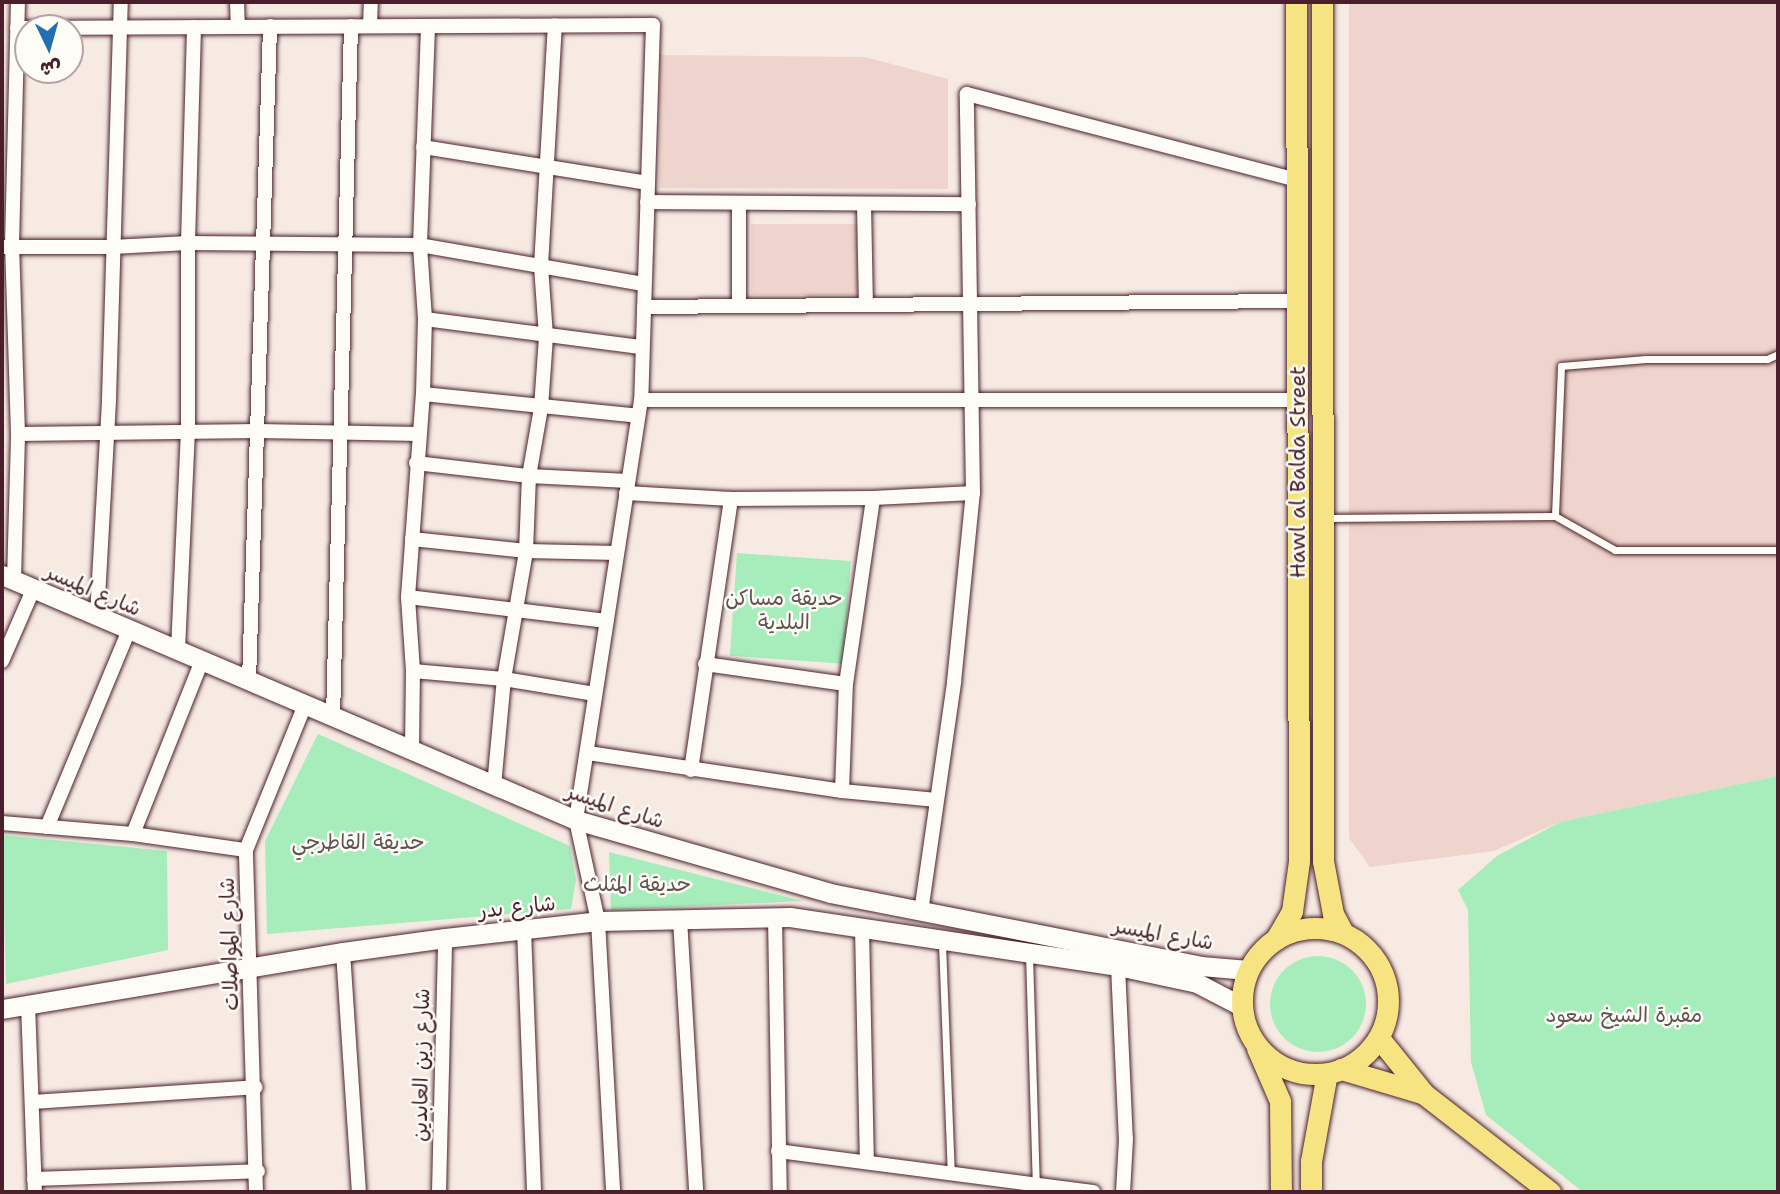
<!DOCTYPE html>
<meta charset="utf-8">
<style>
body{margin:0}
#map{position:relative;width:1780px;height:1194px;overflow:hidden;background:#f6eae3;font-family:"Shantell Sans","Playpen Sans Arabic",sans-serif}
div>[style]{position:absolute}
.built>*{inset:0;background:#eed4cc;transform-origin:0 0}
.green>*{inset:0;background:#a6edbb;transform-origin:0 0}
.round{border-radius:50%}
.roads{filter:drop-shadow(0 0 2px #4a1f2b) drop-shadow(0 0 2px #4a1f2b)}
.service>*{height:7px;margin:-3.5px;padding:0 3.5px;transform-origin:3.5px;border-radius:3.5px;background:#fdfcf7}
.minor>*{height:14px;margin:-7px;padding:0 7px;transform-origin:7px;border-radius:7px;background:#fdfcf7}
.secondary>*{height:19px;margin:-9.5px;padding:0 9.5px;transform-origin:9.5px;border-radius:9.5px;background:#fdfcf7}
.primary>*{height:21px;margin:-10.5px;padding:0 10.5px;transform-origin:10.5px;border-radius:10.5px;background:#f6e381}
.primary>.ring{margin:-10.5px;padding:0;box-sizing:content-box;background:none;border:21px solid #f6e381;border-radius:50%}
span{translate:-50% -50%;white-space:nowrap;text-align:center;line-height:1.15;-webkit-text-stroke:5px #fdfcf7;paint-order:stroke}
.street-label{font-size:21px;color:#4a1f2b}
.park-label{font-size:21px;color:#61524f}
.frame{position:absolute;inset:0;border:4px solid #4a1f2b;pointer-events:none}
.north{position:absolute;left:14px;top:14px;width:70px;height:70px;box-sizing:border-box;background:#fdfcf7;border:2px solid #b5a4a5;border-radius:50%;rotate:175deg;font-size:19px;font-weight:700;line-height:28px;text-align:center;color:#4a1f2b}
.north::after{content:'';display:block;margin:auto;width:24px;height:32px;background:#1f6fb2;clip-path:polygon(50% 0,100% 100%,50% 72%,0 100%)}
</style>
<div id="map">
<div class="built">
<div style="clip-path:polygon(1349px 2px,1778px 2px,1778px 776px,1560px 822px,1494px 851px,1370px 867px,1349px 838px)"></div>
<div style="clip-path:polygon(660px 55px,865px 57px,948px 79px,948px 189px,659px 188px)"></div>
<div style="left:751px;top:224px;width:106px;height:71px"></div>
</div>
<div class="green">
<div style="left:737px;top:553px;width:114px;height:103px;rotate:4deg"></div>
<div style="clip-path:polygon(318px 734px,570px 846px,576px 880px,571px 909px,267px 934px,265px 841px)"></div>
<div style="clip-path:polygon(1778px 776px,1778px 1192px,1583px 1192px,1486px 1115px,1471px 1062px,1468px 910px,1458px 890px,1497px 856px,1560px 822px)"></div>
<div style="clip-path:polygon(2px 835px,167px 851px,168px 950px,6px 984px)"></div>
<div style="clip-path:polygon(609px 852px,803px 901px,611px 910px)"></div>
<div class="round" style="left:1270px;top:956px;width:96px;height:96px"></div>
</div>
<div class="roads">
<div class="service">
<div style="left:1555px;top:516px;width:150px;rotate:-87.7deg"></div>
<div style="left:1561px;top:366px;width:85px;rotate:-4.7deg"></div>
<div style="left:1646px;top:359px;width:121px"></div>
<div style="left:1767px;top:359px;width:12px;rotate:-24deg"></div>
<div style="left:1327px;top:518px;width:228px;rotate:-0.5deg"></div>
<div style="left:1555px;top:516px;width:69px;rotate:29.5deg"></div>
<div style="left:1615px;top:550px;width:163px"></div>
<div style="left:942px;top:943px;width:230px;rotate:87.8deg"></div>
<div style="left:1029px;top:954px;width:230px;rotate:88.3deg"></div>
</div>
<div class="minor">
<div style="left:237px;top:2px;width:25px;rotate:88deg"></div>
<div style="left:370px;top:26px;width:24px;rotate:-88deg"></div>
<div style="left:17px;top:28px;width:636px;rotate:-0.27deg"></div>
<div style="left:653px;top:25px;width:375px;rotate:91.8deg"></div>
<div style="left:641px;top:400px;width:425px;rotate:98.8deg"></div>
<div style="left:576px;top:820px;width:103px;rotate:77.7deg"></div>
<div style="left:598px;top:921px;width:271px;rotate:86.8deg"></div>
<div style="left:423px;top:147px;width:227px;rotate:9.1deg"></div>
<div style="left:647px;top:202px;width:322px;rotate:0.4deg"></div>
<div style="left:864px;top:204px;width:101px;rotate:88.9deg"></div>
<div style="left:739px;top:205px;width:101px;rotate:90deg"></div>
<div style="left:2px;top:247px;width:110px"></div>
<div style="left:112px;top:247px;width:76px;rotate:-3deg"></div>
<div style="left:188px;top:243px;width:232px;rotate:0.5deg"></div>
<div style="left:420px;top:245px;width:227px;rotate:9.9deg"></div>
<div style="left:644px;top:307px;width:653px;rotate:-0.53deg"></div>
<div style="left:425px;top:319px;width:219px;rotate:7.4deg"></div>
<div style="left:423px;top:394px;width:216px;rotate:5.8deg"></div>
<div style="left:641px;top:400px;width:656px"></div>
<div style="left:18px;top:434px;width:240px;rotate:-0.7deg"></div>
<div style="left:258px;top:431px;width:161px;rotate:1.1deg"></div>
<div style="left:416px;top:463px;width:114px;rotate:6.6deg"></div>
<div style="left:529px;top:476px;width:99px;rotate:2.9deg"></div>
<div style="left:626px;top:493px;width:105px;rotate:3.3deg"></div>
<div style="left:731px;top:499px;width:142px;rotate:-0.4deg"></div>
<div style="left:873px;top:498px;width:100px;rotate:-2.9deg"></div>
<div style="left:412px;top:539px;width:115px;rotate:6deg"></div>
<div style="left:526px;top:551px;width:91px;rotate:1.3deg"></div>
<div style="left:14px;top:580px;width:146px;rotate:-88.4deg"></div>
<div style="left:18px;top:434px;width:188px;rotate:-91.8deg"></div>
<div style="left:12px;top:246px;width:244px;rotate:-88.6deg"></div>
<div style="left:408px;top:597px;width:200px;rotate:6.9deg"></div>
<div style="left:97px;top:616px;width:217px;rotate:-86.8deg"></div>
<div style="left:109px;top:399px;width:397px;rotate:-88.3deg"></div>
<div style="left:178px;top:650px;width:219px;rotate:-87.4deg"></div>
<div style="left:188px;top:431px;width:188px;rotate:-90deg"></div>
<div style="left:188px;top:243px;width:216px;rotate:-88.4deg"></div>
<div style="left:2px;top:661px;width:77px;rotate:-66.4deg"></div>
<div style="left:705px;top:664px;width:142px;rotate:8.1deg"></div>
<div style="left:413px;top:671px;width:91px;rotate:5deg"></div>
<div style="left:504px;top:679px;width:92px;rotate:9.4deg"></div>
<div style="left:249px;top:681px;width:655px;rotate:-88.16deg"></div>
<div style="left:333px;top:717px;width:691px;rotate:-88.51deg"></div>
<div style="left:412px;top:750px;width:79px;rotate:-89.3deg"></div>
<div style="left:413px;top:671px;width:74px;rotate:-93.9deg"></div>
<div style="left:408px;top:597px;width:204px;rotate:-85.8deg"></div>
<div style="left:423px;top:394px;width:75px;rotate:-88.5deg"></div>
<div style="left:425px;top:319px;width:74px;rotate:-93.9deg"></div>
<div style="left:420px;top:245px;width:219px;rotate:-87.9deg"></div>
<div style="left:588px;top:753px;width:257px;rotate:8.5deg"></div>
<div style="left:842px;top:791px;width:95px;rotate:5.4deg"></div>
<div style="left:691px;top:770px;width:274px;rotate:-81.6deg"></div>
<div style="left:494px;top:786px;width:107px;rotate:-84.7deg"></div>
<div style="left:504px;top:679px;width:130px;rotate:-80.2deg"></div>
<div style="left:526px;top:551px;width:75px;rotate:-87.7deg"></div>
<div style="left:529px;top:476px;width:69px;rotate:-80deg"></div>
<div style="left:541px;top:408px;width:72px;rotate:-86deg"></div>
<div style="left:546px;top:336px;width:70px;rotate:-94.1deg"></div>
<div style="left:541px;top:266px;width:241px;rotate:-86.7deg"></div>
<div style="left:842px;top:791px;width:107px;rotate:-87.9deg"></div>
<div style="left:846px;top:684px;width:188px;rotate:-81.7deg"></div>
<div style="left:2px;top:823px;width:131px;rotate:4.8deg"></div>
<div style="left:133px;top:834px;width:114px;rotate:8.1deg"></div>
<div style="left:47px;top:827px;width:213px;rotate:-67.4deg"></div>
<div style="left:133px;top:834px;width:186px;rotate:-68.3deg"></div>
<div style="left:921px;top:912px;width:232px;rotate:-81.8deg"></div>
<div style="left:954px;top:682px;width:190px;rotate:-84.3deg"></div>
<div style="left:973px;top:493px;width:399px;rotate:-90.9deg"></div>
<div style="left:967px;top:94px;width:341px;rotate:14.6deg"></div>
<div style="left:775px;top:918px;width:274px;rotate:89deg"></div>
<div style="left:680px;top:919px;width:273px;rotate:86.6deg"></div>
<div style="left:862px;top:928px;width:233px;rotate:88.8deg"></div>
<div style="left:524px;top:930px;width:262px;rotate:87.8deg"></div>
<div style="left:343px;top:952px;width:241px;rotate:86.2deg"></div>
<div style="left:1118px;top:966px;width:173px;rotate:87.4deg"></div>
<div style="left:1126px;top:1139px;width:53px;rotate:93.2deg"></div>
<div style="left:28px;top:1004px;width:188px;rotate:87.9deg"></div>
<div style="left:32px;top:1102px;width:224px;rotate:-3.8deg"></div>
<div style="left:778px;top:1151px;width:318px;rotate:7.4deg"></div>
<div style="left:34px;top:1179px;width:224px;rotate:-2deg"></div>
<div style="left:256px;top:1192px;width:342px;rotate:-91.7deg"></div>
<div style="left:246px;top:850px;width:157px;rotate:-67.9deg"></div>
<div style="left:439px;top:1192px;width:254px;rotate:-88.6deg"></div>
</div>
<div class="secondary">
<div style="left:2px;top:575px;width:624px;rotate:23.11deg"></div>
<div style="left:576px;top:820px;width:264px;rotate:16deg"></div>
<div style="left:830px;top:893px;width:378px;rotate:11.1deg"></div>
<div style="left:1201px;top:966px;width:47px;rotate:4.9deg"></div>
<div style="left:2px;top:1009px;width:346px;rotate:-9.5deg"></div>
<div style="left:343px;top:952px;width:103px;rotate:-7.8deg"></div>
<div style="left:445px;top:938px;width:154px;rotate:-6.3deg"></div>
<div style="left:598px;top:921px;width:192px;rotate:-1.2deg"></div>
<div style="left:790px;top:917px;width:332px;rotate:8.5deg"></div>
<div style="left:1118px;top:966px;width:81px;rotate:12.1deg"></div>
<div style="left:1197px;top:983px;width:50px;rotate:27.6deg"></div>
</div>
<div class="primary">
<div style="left:1322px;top:2px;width:859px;rotate:89.93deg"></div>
<div style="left:1323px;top:861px;width:54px;rotate:79.3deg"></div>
<div style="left:1333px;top:914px;width:21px;rotate:62deg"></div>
<div class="ring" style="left:1242px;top:928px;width:125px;height:125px"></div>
<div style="left:1276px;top:939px;width:32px;rotate:-60deg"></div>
<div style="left:1292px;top:911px;width:50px;rotate:-82deg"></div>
<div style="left:1299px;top:861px;width:859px;rotate:-90.2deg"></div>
<div style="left:1379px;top:1038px;width:72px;rotate:51.2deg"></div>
<div style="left:1424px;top:1094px;width:160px;rotate:37.9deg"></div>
<div style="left:1257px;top:1048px;width:58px;rotate:66.5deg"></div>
<div style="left:1280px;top:1101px;width:91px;rotate:89.4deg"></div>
<div style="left:1341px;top:1069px;width:84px;rotate:16.5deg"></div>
<div style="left:1311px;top:1192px;width:31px;rotate:-90deg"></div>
<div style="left:1311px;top:1161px;width:89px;rotate:-79.7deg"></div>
</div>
</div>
<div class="street-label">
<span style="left:1298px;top:472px;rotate:-90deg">Hawl al Balda Street</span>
<span style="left:93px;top:590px;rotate:23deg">شارع الميسر</span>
<span style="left:615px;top:806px;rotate:18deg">شارع الميسر</span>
<span style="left:517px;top:907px;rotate:-6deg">شارع بدر</span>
<span style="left:1163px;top:934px;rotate:10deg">شارع الميسر</span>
<span style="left:229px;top:944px;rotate:-92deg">شارع المواصلات</span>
<span style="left:421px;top:1065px;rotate:-89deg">شارع زين العابدين</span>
</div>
<div class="park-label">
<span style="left:784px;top:610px">حديقة مساكن<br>البلدية</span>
<span style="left:358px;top:842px">حديقة القاطرجي</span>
<span style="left:637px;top:884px">حديقة المثلث</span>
<span style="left:1624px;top:1015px">مقبرة الشيخ سعود</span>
</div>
<div class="frame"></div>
<div class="north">ش</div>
</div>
